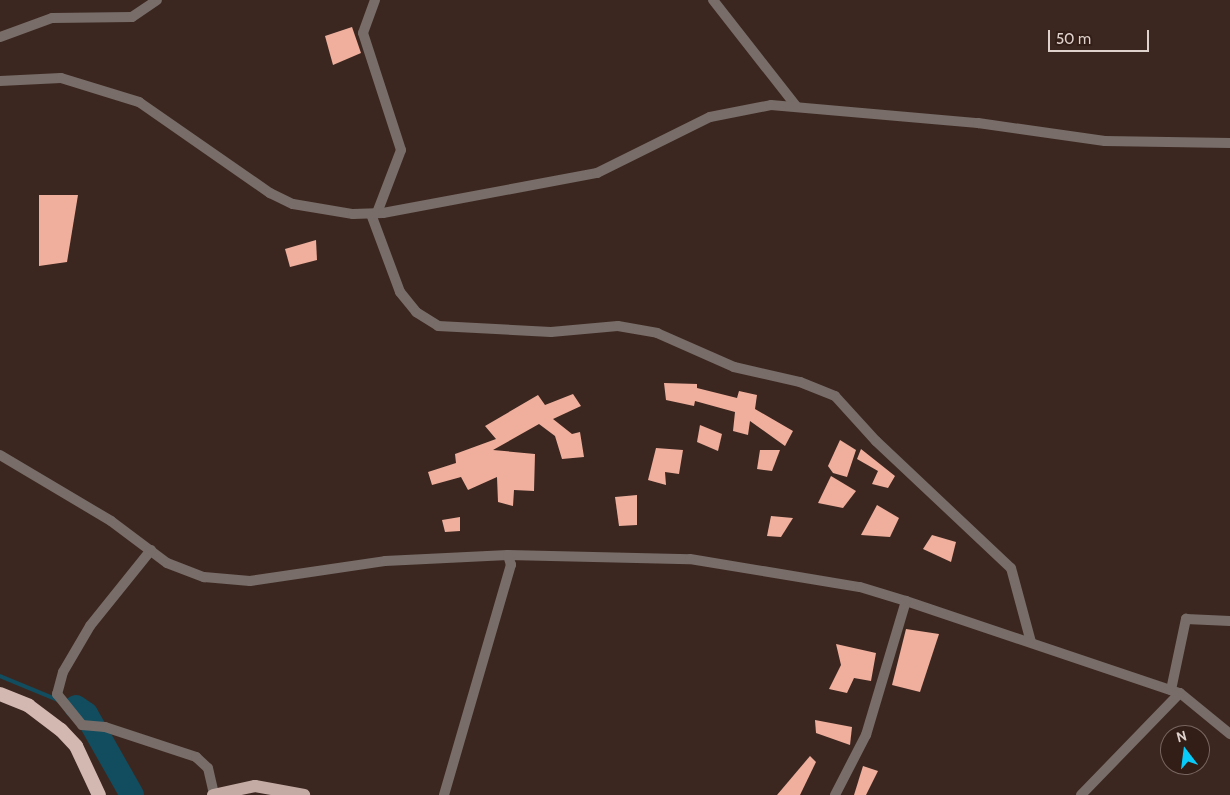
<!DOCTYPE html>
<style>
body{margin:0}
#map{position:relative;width:1230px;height:795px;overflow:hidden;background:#3c2720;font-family:Cabin,sans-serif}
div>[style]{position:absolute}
.stream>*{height:4px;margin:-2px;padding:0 2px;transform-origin:2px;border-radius:2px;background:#114d5e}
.river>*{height:24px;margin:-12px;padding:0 12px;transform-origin:12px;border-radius:12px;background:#114d5e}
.building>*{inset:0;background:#f0af9d}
.minor>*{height:10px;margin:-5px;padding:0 5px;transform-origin:5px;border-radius:5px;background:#786d69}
.tertiary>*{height:10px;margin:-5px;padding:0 5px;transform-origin:5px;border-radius:5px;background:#786d69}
.primary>*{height:12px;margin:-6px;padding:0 6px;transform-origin:6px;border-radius:6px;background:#c4aca5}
.trunk>*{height:14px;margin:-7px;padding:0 7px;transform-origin:7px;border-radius:7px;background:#d3b8b1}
span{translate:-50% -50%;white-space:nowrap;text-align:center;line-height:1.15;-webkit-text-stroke:5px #321d17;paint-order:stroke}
.north{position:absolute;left:1160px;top:725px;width:50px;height:50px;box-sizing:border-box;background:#321d17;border:1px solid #77655f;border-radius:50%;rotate:345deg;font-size:14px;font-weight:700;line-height:20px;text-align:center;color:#dfd1cc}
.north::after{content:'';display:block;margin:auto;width:18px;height:22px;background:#08cbfa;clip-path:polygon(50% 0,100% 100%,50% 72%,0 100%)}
.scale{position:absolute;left:1048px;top:30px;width:101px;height:22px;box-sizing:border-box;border:2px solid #dfd1cc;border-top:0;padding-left:6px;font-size:15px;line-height:18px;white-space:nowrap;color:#dfd1cc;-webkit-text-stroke:4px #321d17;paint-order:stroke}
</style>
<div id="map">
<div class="stream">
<div style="left:0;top:676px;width:63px;rotate:22.5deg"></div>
</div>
<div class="river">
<div style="left:76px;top:707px;width:12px;rotate:35deg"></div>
<div style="left:86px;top:714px;width:93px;rotate:60.4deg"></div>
</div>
<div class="building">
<div style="clip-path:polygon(352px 27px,361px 53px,333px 65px,325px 36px)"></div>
<div style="clip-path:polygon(39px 195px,78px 195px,67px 262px,39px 266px)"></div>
<div style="clip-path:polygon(316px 240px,317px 260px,290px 267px,285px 249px)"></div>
<div style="clip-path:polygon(664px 383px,697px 384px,697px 388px,737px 398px,739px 391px,757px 395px,755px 409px,793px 431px,785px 446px,750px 421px,748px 435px,733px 431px,735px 412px,695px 401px,694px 406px,666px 400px)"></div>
<div style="clip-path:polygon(573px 394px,581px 406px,553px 419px,572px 434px,580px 432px,584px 457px,562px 459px,555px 436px,539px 424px,493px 450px,535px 454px,534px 491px,514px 490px,513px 506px,498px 502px,497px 477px,468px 490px,461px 477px,432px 485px,428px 472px,456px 463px,455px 454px,496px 439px,485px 426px,538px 395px,545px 405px)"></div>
<div style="clip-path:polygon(700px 425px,722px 434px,718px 451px,697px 442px)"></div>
<div style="clip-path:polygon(840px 440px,856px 450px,847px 477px,833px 473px,828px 466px)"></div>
<div style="clip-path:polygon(656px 448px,683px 450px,679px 474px,665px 472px,666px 485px,648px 480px)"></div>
<div style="clip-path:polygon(861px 449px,895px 476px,888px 488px,872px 484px,878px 471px,857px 459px)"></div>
<div style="clip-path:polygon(760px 450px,780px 450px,772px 471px,757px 469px)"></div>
<div style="clip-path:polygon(831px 476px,856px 491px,843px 508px,818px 503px)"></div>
<div style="clip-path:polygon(637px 495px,637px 525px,619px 526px,615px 497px)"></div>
<div style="clip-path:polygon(877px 505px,899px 518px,890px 537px,861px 535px)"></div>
<div style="clip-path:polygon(771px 516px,793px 518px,781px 537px,767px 536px)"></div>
<div style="clip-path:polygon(460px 517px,460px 531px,445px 532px,442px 520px)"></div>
<div style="clip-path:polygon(932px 535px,956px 542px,951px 562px,923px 549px)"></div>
<div style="clip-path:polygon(906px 629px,939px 634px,920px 692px,892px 685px)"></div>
<div style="clip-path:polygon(836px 644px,876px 653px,871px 681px,854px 678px,847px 693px,829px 689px,841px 665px)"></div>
<div style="clip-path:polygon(815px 720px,852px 727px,850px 745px,816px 733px)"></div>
<div style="clip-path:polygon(810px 756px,816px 762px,800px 795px,777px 795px)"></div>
<div style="clip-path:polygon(863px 766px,878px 771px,866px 795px,854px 795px)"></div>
</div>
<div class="minor">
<div style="left:375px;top:0;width:35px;rotate:110deg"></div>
<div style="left:363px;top:33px;width:123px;rotate:72deg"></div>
<div style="left:401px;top:150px;width:67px;rotate:110.9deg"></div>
<div style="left:713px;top:0;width:135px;rotate:51.9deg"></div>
<div style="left:0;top:37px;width:55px;rotate:-20.1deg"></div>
<div style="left:52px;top:18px;width:80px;rotate:-0.7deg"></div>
<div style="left:132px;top:17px;width:30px;rotate:-34deg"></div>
<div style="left:371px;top:214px;width:83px;rotate:69.6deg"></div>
<div style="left:400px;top:292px;width:26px;rotate:51deg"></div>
<div style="left:416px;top:312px;width:26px;rotate:32deg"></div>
<div style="left:438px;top:326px;width:113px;rotate:3deg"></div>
<div style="left:551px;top:332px;width:67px;rotate:-5.1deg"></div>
<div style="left:618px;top:326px;width:40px;rotate:10deg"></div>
<div style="left:657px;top:333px;width:84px;rotate:23.8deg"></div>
<div style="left:734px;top:367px;width:68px;rotate:12.8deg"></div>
<div style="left:800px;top:382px;width:38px;rotate:22deg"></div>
<div style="left:835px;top:396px;width:61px;rotate:47.7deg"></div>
<div style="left:876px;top:441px;width:185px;rotate:43.3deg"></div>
<div style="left:1011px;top:568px;width:77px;rotate:74.9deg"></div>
<div style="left:0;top:455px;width:129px;rotate:30.7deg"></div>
<div style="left:111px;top:521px;width:70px;rotate:36.9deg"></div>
<div style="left:167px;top:563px;width:40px;rotate:21deg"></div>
<div style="left:204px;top:577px;width:46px;rotate:5deg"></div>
<div style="left:250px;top:581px;width:136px;rotate:-8.4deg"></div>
<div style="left:385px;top:561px;width:123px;rotate:-2.8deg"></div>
<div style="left:508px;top:555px;width:182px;rotate:1.3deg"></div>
<div style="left:690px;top:559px;width:172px;rotate:9.4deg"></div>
<div style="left:860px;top:587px;width:48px;rotate:16.9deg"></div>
<div style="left:906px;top:601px;width:289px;rotate:18.6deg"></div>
<div style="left:1180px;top:693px;width:65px;rotate:39.4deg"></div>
<div style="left:1171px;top:690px;width:73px;rotate:-78.1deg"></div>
<div style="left:1186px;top:619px;width:44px;rotate:2.6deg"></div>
<div style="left:444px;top:795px;width:240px;rotate:-73.8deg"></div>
<div style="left:511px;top:565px;width:10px;rotate:-107deg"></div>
<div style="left:835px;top:795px;width:68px;rotate:-62.7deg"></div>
<div style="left:866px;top:735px;width:140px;rotate:-73.4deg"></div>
<div style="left:1081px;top:795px;width:142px;rotate:-45.9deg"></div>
</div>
<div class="tertiary">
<div style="left:0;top:81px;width:61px;rotate:-2.8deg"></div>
<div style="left:61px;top:78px;width:82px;rotate:17.1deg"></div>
<div style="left:139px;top:102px;width:160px;rotate:34.8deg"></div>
<div style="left:270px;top:193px;width:25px;rotate:26deg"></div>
<div style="left:293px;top:204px;width:61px;rotate:9.5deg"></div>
<div style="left:353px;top:214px;width:30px;rotate:-2deg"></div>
<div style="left:383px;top:213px;width:218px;rotate:-10.6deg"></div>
<div style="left:597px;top:173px;width:126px;rotate:-26.4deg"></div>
<div style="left:710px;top:117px;width:62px;rotate:-11.1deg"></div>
<div style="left:771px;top:105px;width:208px;rotate:5deg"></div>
<div style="left:978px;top:123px;width:128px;rotate:8.1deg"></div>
<div style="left:1105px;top:141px;width:125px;rotate:0.9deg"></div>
<div style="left:151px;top:550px;width:97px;rotate:128.8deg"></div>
<div style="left:90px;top:626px;width:53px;rotate:120.4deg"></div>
<div style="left:63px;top:672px;width:23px;rotate:105deg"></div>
<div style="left:57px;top:694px;width:40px;rotate:51deg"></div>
<div style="left:82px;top:725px;width:23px;rotate:5deg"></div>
<div style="left:105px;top:727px;width:96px;rotate:18.2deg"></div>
<div style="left:196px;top:757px;width:16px;rotate:43deg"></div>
<div style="left:208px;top:768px;width:28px;rotate:77deg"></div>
</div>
<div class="primary">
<div style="left:213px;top:795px;width:43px;rotate:-12.1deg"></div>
<div style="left:255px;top:786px;width:50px;rotate:10.4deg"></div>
</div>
<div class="trunk">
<div style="left:0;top:694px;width:31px;rotate:22deg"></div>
<div style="left:29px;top:706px;width:40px;rotate:37deg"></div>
<div style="left:61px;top:730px;width:22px;rotate:47deg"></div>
<div style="left:76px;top:746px;width:54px;rotate:64.9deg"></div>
</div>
<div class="north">N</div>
<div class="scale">50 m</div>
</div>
